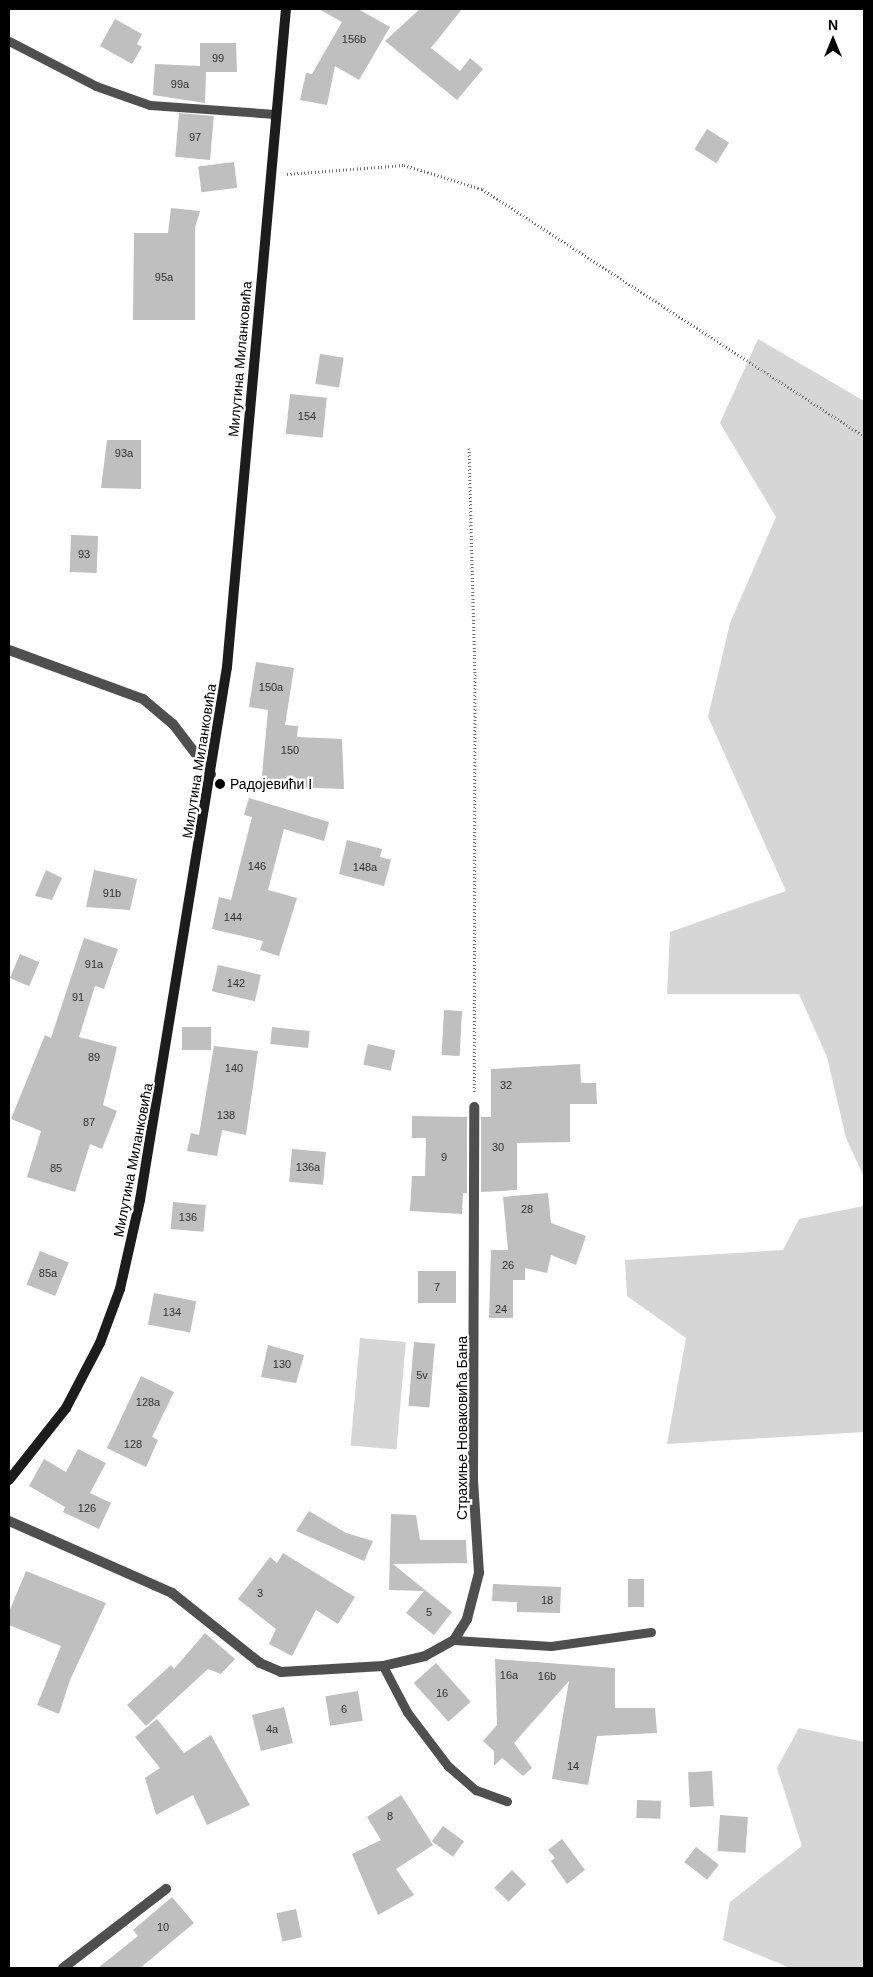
<!DOCTYPE html>
<meta charset="utf-8">
<style>
body{margin:0}
#map{position:relative;width:873px;height:1977px;overflow:hidden;background:#fff;font-family:Arial,sans-serif}
div>[style]{position:absolute}
.green>*{inset:0;background:#d6d6d6;transform-origin:0 0}
.building>*{inset:0;background:#bfbfbf;transform-origin:0 0}
.path>*{height:3px;margin-top:-1.5px;transform-origin:0;background:repeating-linear-gradient(90deg,#717171 0 1px,transparent 0 3.5px)}
.service>*{height:9px;margin:-4.5px;padding:0 4.5px;transform-origin:4.5px;border-radius:4.5px;background:#4f4f4f}
.minor>*{height:10px;margin:-5px;padding:0 5px;transform-origin:5px;border-radius:5px;background:#4f4f4f}
.secondary>*{height:10px;margin:-5px;padding:0 5px;transform-origin:5px;border-radius:5px;background:#1c1c1c}
.dots>*{width:14px;height:14px;translate:-50% -50%;box-sizing:border-box;border:2px solid #fff;border-radius:50%}
span{translate:-50% -50%;white-space:nowrap;text-align:center;line-height:1.15;-webkit-text-stroke:4.5px #fff;paint-order:stroke}
.number-label{font-size:11px;color:#303030}
.number-label span{-webkit-text-stroke-width:0}
.street-label{font-size:14px;color:#000}
.poi-label{font-size:14px;color:#000}
.left{translate:0 -50%;text-align:left}
.frame{position:absolute;inset:0;border:10px solid #000;pointer-events:none}
.north{position:absolute;left:808px;top:15px;width:50px;height:50px;-webkit-text-stroke:4px #fff;paint-order:stroke;rotate:0deg;font-size:14px;font-weight:700;line-height:20px;text-align:center;color:#000}
.north::after{content:'';display:block;margin:auto;width:18px;height:22px;background:#000;clip-path:polygon(50% 0,100% 100%,50% 72%,0 100%)}
</style>
<div id="map">
<div class="green">
<div style="clip-path:polygon(758px 339px,864px 401px,864px 1177px,846px 1138px,827px 1057px,799px 994px,667px 994px,670px 932px,786px 891px,708px 717px,730px 623px,776px 517px,720px 423px)"></div>
<div style="clip-path:polygon(864px 1206px,864px 1432px,667px 1444px,686px 1338px,627px 1296px,625px 1260px,783px 1250px,799px 1219px)"></div>
<div style="left:360px;top:1338px;width:46px;height:108px;rotate:5deg"></div>
<div style="clip-path:polygon(799px 1728px,864px 1742px,864px 1968px,790px 1968px,723px 1940px,730px 1902px,802px 1846px,777px 1768px)"></div>
</div>
<div class="building">
<div style="clip-path:polygon(319px 9px,358px 9px,390px 27px,359px 80px,335px 66px,327px 105px,300px 100px,306px 73px,312px 74px,342px 22px)"></div>
<div style="clip-path:polygon(420px 9px,462px 9px,431px 48px,460px 71px,470px 58px,483px 69px,457px 100px,385px 41px)"></div>
<div style="clip-path:polygon(115px 19px,142px 34px,137px 44px,142px 47px,132px 64px,100px 46px)"></div>
<div style="clip-path:polygon(200px 43px,236px 43px,237px 72px,206px 72px,205px 103px,153px 95px,155px 64px,200px 66px)"></div>
<div style="left:179px;top:113px;width:35px;height:44px;rotate:5deg"></div>
<div style="left:707px;top:129px;width:26px;height:24px;rotate:32deg"></div>
<div style="left:234px;top:162px;width:26px;height:36px;rotate:83deg"></div>
<div style="clip-path:polygon(171px 208px,200px 211px,195px 228px,195px 320px,133px 320px,134px 233px,168px 233px)"></div>
<div style="left:320px;top:354px;width:24px;height:30px;rotate:9deg"></div>
<div style="left:290px;top:394px;width:37px;height:40px;rotate:6deg"></div>
<div style="clip-path:polygon(107px 440px,141px 440px,141px 489px,101px 488px)"></div>
<div style="left:71px;top:535px;width:27px;height:37px;rotate:2deg"></div>
<div style="clip-path:polygon(256px 662px,294px 668px,285px 725px,298px 726px,297px 737px,342px 739px,344px 789px,261px 786px,268px 710px,249px 707px)"></div>
<div style="clip-path:polygon(249px 798px,329px 822px,324px 841px,284px 829px,268px 890px,297px 898px,279px 956px,260px 950px,263px 941px,212px 929px,219px 897px,231px 900px,252px 817px,244px 815px)"></div>
<div style="clip-path:polygon(347px 840px,382px 849px,380px 857px,391px 860px,384px 886px,339px 874px)"></div>
<div style="clip-path:polygon(46px 870px,62px 878px,52px 900px,35px 896px)"></div>
<div style="clip-path:polygon(94px 870px,137px 879px,130px 910px,86px 907px)"></div>
<div style="clip-path:polygon(84px 938px,118px 949px,104px 989px,95px 986px,79px 1037px,117px 1047px,103px 1105px,117px 1111px,102px 1149px,90px 1144px,75px 1192px,27px 1177px,41px 1131px,11px 1119px,45px 1035px,51px 1038px)"></div>
<div style="left:20px;top:954px;width:21px;height:26px;rotate:23deg"></div>
<div style="left:218px;top:965px;width:44px;height:27px;rotate:13deg"></div>
<div style="left:444px;top:1010px;width:18px;height:45px;rotate:3deg"></div>
<div style="left:182px;top:1027px;width:29px;height:23px"></div>
<div style="left:272px;top:1027px;width:38px;height:17px;rotate:6deg"></div>
<div style="left:368px;top:1044px;width:28px;height:21px;rotate:13deg"></div>
<div style="clip-path:polygon(214px 1046px,258px 1051px,246px 1135px,222px 1130px,217px 1156px,187px 1151px,191px 1133px,199px 1135px)"></div>
<div style="clip-path:polygon(580px 1064px,581px 1083px,596px 1083px,597px 1104px,570px 1104px,570px 1142px,517px 1143px,517px 1190px,481px 1192px,481px 1117px,491px 1117px,491px 1069px)"></div>
<div style="clip-path:polygon(412px 1116px,467px 1117px,467px 1193px,463px 1193px,462px 1214px,410px 1211px,412px 1176px,425px 1176px,426px 1138px,412px 1138px)"></div>
<div style="left:292px;top:1149px;width:34px;height:33px;rotate:5deg"></div>
<div style="clip-path:polygon(548px 1193px,551px 1223px,586px 1236px,576px 1265px,551px 1255px,547px 1273px,525px 1268px,525px 1280px,513px 1280px,513px 1318px,489px 1318px,491px 1250px,508px 1250px,503px 1197px)"></div>
<div style="left:173px;top:1202px;width:33px;height:27px;rotate:5deg"></div>
<div style="left:40px;top:1251px;width:31px;height:36px;rotate:22deg"></div>
<div style="left:418px;top:1271px;width:38px;height:32px"></div>
<div style="left:154px;top:1293px;width:43px;height:32px;rotate:11deg"></div>
<div style="left:414px;top:1342px;width:21px;height:64px;rotate:5deg"></div>
<div style="clip-path:polygon(268px 1345px,304px 1355px,296px 1383px,261px 1377px)"></div>
<div style="clip-path:polygon(141px 1376px,174px 1392px,152px 1437px,158px 1440px,146px 1467px,107px 1448px)"></div>
<div style="clip-path:polygon(78px 1449px,106px 1463px,90px 1493px,111px 1503px,99px 1529px,63px 1512px,65px 1507px,29px 1486px,44px 1459px,66px 1472px)"></div>
<div style="clip-path:polygon(309px 1511px,346px 1533px,373px 1541px,364px 1561px,296px 1531px)"></div>
<div style="clip-path:polygon(391px 1514px,416px 1515px,420px 1540px,466px 1540px,467px 1563px,393px 1564px,452px 1612px,434px 1635px,406px 1613px,424px 1591px,389px 1590px)"></div>
<div style="clip-path:polygon(283px 1553px,355px 1597px,338px 1624px,316px 1610px,292px 1656px,269px 1644px,276px 1629px,238px 1599px,270px 1557px,277px 1563px)"></div>
<div style="clip-path:polygon(26px 1571px,106px 1603px,70px 1680px,59px 1714px,37px 1705px,61px 1646px,9px 1625px,9px 1612px)"></div>
<div style="left:628px;top:1579px;width:16px;height:28px"></div>
<div style="clip-path:polygon(493px 1584px,561px 1587px,560px 1613px,517px 1612px,517px 1602px,492px 1601px)"></div>
<div style="clip-path:polygon(205px 1633px,235px 1659px,221px 1674px,208px 1669px,146px 1726px,127px 1705px,171px 1665px,174px 1669px)"></div>
<div style="clip-path:polygon(495px 1659px,615px 1668px,615px 1708px,655px 1708px,657px 1733px,597px 1736px,588px 1785px,552px 1779px,569px 1681px,514px 1743px,532px 1768px,523px 1776px,502px 1758px,494px 1766px,494px 1751px,483px 1741px,497px 1725px)"></div>
<div style="left:436px;top:1663px;width:52px;height:30px;rotate:48deg"></div>
<div style="left:358px;top:1691px;width:30px;height:33px;rotate:81deg"></div>
<div style="left:284px;top:1707px;width:37px;height:33px;rotate:76deg"></div>
<div style="clip-path:polygon(157px 1719px,184px 1753px,211px 1735px,250px 1805px,207px 1825px,193px 1795px,156px 1815px,145px 1778px,160px 1768px,135px 1737px)"></div>
<div style="left:712px;top:1771px;width:35px;height:24px;rotate:87deg"></div>
<div style="clip-path:polygon(401px 1795px,433px 1845px,396px 1869px,414px 1895px,378px 1915px,352px 1854px,381px 1840px,367px 1817px)"></div>
<div style="left:637px;top:1800px;width:24px;height:18px;rotate:2deg"></div>
<div style="left:720px;top:1815px;width:28px;height:36px;rotate:4deg"></div>
<div style="left:443px;top:1826px;width:26px;height:19px;rotate:36deg"></div>
<div style="clip-path:polygon(562px 1839px,585px 1870px,567px 1884px,551px 1861px,555px 1858px,548px 1850px)"></div>
<div style="left:696px;top:1847px;width:29px;height:19px;rotate:38deg"></div>
<div style="left:512px;top:1870px;width:20px;height:25px;rotate:45deg"></div>
<div style="clip-path:polygon(172px 1897px,194px 1923px,140px 1968px,98px 1968px,138px 1936px,133px 1930px)"></div>
<div style="left:296px;top:1909px;width:29px;height:20px;rotate:78deg"></div>
</div>
<div class="path">
<div style="left:287px;top:174px;width:117px;rotate:-4.4deg"></div>
<div style="left:404px;top:165px;width:82px;rotate:17.1deg"></div>
<div style="left:482px;top:189px;width:455px;rotate:32.9deg"></div>
<div style="left:469px;top:448px;width:226px;rotate:88.5deg"></div>
<div style="left:475px;top:674px;width:418px;rotate:90.1deg"></div>
</div>
<div class="service">
<div style="left:9px;top:41px;width:98px;rotate:27.3deg"></div>
<div style="left:96px;top:86px;width:57px;rotate:19.4deg"></div>
<div style="left:150px;top:105px;width:125px;rotate:4.1deg"></div>
<div style="left:454px;top:1640px;width:97px;rotate:3.5deg"></div>
<div style="left:551px;top:1646px;width:101px;rotate:-8deg"></div>
<div style="left:383px;top:1666px;width:52px;rotate:62.4deg"></div>
<div style="left:407px;top:1712px;width:68px;rotate:52.8deg"></div>
<div style="left:448px;top:1766px;width:37px;rotate:41deg"></div>
<div style="left:476px;top:1790px;width:33px;rotate:20deg"></div>
</div>
<div class="minor">
<div style="left:9px;top:650px;width:143px;rotate:20.1deg"></div>
<div style="left:143px;top:699px;width:39px;rotate:40deg"></div>
<div style="left:173px;top:724px;width:63px;rotate:52.8deg"></div>
<div style="left:9px;top:1521px;width:178px;rotate:23.8deg"></div>
<div style="left:172px;top:1593px;width:112px;rotate:38.5deg"></div>
<div style="left:260px;top:1663px;width:23px;rotate:23deg"></div>
<div style="left:281px;top:1672px;width:102px;rotate:-3.4deg"></div>
<div style="left:383px;top:1666px;width:43px;rotate:-13.4deg"></div>
<div style="left:425px;top:1656px;width:33px;rotate:-29deg"></div>
<div style="left:454px;top:1640px;width:25px;rotate:-58deg"></div>
<div style="left:467px;top:1619px;width:48px;rotate:-75.4deg"></div>
<div style="left:479px;top:1573px;width:93px;rotate:-93.7deg"></div>
<div style="left:473px;top:1480px;width:373px;rotate:-89.8deg"></div>
<div style="left:63px;top:1968px;width:130px;rotate:-37.5deg"></div>
</div>
<div class="secondary">
<div style="left:9px;top:1480px;width:92px;rotate:-51.6deg"></div>
<div style="left:66px;top:1408px;width:73px;rotate:-62.4deg"></div>
<div style="left:100px;top:1343px;width:58px;rotate:-69.7deg"></div>
<div style="left:120px;top:1289px;width:91px;rotate:-77.3deg"></div>
<div style="left:140px;top:1200px;width:540px;rotate:-80.73deg"></div>
<div style="left:227px;top:667px;width:661px;rotate:-84.88deg"></div>
</div>
<div class="dots">
<div style="left:220px;top:784px;background:#000"></div>
</div>
<div class="number-label">
<span style="left:354px;top:39px">156b</span>
<span style="left:218px;top:58px">99</span>
<span style="left:180px;top:84px">99a</span>
<span style="left:195px;top:137px">97</span>
<span style="left:164px;top:277px">95a</span>
<span style="left:307px;top:416px">154</span>
<span style="left:124px;top:453px">93a</span>
<span style="left:84px;top:554px">93</span>
<span style="left:271px;top:687px">150a</span>
<span style="left:290px;top:750px">150</span>
<span style="left:257px;top:866px">146</span>
<span style="left:365px;top:867px">148a</span>
<span style="left:112px;top:893px">91b</span>
<span style="left:233px;top:917px">144</span>
<span style="left:94px;top:964px">91a</span>
<span style="left:236px;top:983px">142</span>
<span style="left:78px;top:997px">91</span>
<span style="left:94px;top:1057px">89</span>
<span style="left:234px;top:1068px">140</span>
<span style="left:506px;top:1085px">32</span>
<span style="left:226px;top:1115px">138</span>
<span style="left:89px;top:1122px">87</span>
<span style="left:498px;top:1147px">30</span>
<span style="left:444px;top:1157px">9</span>
<span style="left:308px;top:1167px">136a</span>
<span style="left:56px;top:1168px">85</span>
<span style="left:527px;top:1209px">28</span>
<span style="left:188px;top:1217px">136</span>
<span style="left:508px;top:1265px">26</span>
<span style="left:48px;top:1273px">85a</span>
<span style="left:437px;top:1287px">7</span>
<span style="left:501px;top:1309px">24</span>
<span style="left:172px;top:1312px">134</span>
<span style="left:282px;top:1364px">130</span>
<span style="left:422px;top:1375px">5v</span>
<span style="left:148px;top:1402px">128a</span>
<span style="left:133px;top:1444px">128</span>
<span style="left:87px;top:1508px">126</span>
<span style="left:260px;top:1593px">3</span>
<span style="left:547px;top:1600px">18</span>
<span style="left:429px;top:1612px">5</span>
<span style="left:509px;top:1675px">16a</span>
<span style="left:547px;top:1676px">16b</span>
<span style="left:442px;top:1693px">16</span>
<span style="left:344px;top:1709px">6</span>
<span style="left:272px;top:1729px">4a</span>
<span style="left:573px;top:1766px">14</span>
<span style="left:390px;top:1816px">8</span>
<span style="left:163px;top:1927px">10</span>
</div>
<div class="street-label">
<span style="left:240px;top:359px;rotate:-85deg">Милутина Миланковића</span>
<span style="left:199px;top:761px;rotate:-81deg">Милутина Миланковића</span>
<span style="left:133px;top:1160px;rotate:-79deg">Милутина Миланковића</span>
<span style="left:462px;top:1428px;rotate:-90deg">Страхиње Новаковића Бана</span>
</div>
<div class="poi-label">
<span class="left" style="left:230px;top:784px">Радојевићи I</span>
</div>
<div class="frame"></div>
<div class="north">N</div>
</div>
